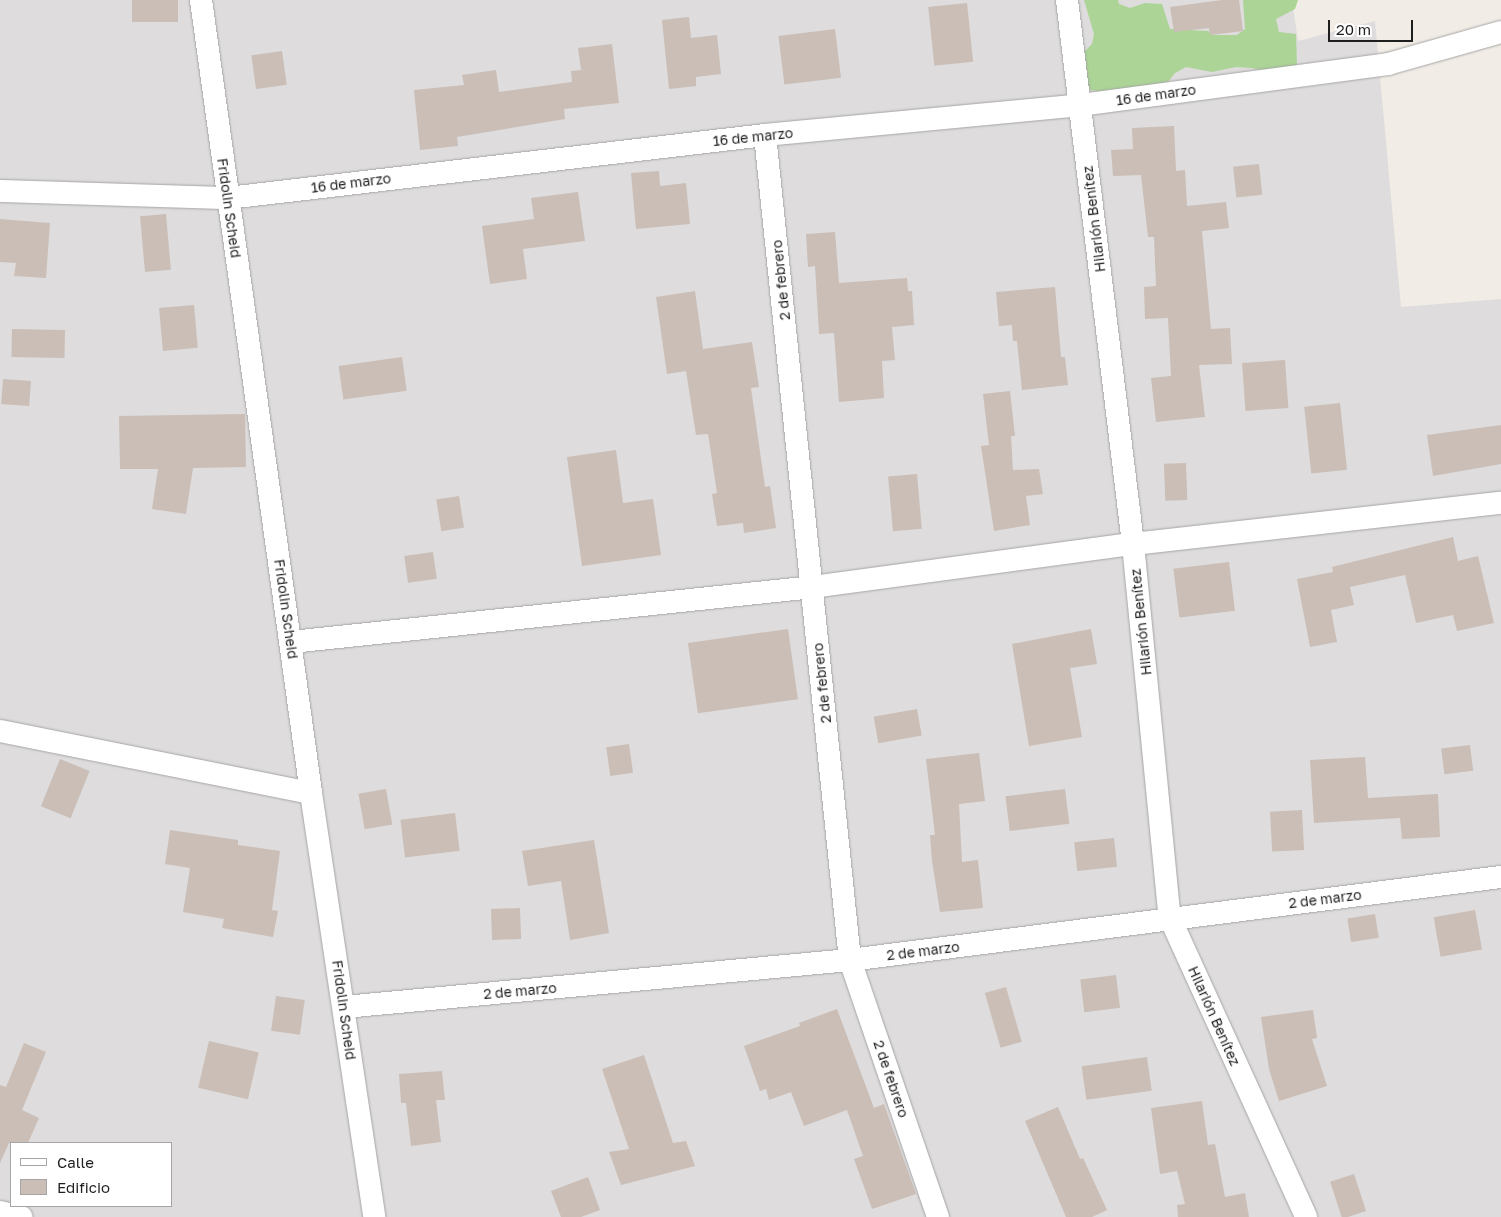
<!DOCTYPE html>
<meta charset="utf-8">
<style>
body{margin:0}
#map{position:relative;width:1501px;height:1217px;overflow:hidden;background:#f1ece5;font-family:"Golos Text",sans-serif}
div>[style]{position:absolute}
.residential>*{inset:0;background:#dedcdc}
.forest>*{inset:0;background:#abd496}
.building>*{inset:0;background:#cabeb7;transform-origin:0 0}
.roads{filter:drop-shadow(0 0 1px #a6a6a6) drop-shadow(0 0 1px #a6a6a6)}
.minor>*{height:22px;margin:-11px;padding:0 11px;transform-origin:11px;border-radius:11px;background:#fff}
span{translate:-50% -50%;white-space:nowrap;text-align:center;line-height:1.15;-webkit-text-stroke:4.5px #fff;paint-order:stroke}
.street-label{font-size:14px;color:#1f1f1f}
.legend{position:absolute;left:10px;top:1142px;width:162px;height:65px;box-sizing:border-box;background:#fff;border:1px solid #a5a5a5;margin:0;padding:6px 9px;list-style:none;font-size:15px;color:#1f1f1f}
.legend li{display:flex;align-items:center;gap:10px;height:25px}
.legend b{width:25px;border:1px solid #a5a5a5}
.scale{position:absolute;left:1328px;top:20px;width:85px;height:22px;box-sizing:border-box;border:2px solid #1f1f1f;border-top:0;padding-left:6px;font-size:15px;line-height:18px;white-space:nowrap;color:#1f1f1f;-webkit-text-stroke:4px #fff;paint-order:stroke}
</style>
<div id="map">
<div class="residential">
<div style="clip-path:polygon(evenodd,0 0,1292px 0,1298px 41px,1375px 21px,1401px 307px,1501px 299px,1501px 1217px,0 1217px,0 0,11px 1143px,171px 1143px,171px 1206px,11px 1206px,11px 1143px)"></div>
</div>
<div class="forest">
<div style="clip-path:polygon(1084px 0,1118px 0,1119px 4px,1130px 8px,1145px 3px,1162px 4px,1170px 29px,1208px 31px,1213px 35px,1237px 35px,1245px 29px,1243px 0,1298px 0,1295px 9px,1276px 19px,1279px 32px,1296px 34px,1297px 65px,1291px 75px,1251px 68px,1236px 67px,1212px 72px,1186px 67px,1175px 73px,1168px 82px,1105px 92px,1090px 90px,1084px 86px,1084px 52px,1092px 44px,1094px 34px)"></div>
</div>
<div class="building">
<div style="left:132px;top:0;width:46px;height:22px"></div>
<div style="clip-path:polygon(1222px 0,1239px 0,1243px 31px,1210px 35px,1209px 28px,1174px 32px,1170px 7px)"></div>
<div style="left:967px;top:3px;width:59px;height:39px;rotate:84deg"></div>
<div style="clip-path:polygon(689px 17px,691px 38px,717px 35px,721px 74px,696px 77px,696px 86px,669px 89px,662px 20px)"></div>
<div style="left:835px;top:29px;width:49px;height:57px;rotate:83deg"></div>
<div style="clip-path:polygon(612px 44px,619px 103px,564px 109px,565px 119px,457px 137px,458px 146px,420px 150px,414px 90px,464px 85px,462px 75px,496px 70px,499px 92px,572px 82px,571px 71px,581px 70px,578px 48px)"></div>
<div style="left:282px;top:51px;width:34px;height:31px;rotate:82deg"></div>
<div style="clip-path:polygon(1174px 126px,1176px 171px,1185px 170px,1187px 206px,1226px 202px,1229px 228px,1202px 231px,1211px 329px,1230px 328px,1232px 364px,1199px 365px,1205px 417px,1156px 422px,1151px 378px,1171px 376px,1168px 318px,1145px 319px,1144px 287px,1156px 286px,1154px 237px,1148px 237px,1141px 175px,1113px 176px,1111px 150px,1133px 149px,1132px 128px)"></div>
<div style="left:1259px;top:164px;width:31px;height:26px;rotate:84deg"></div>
<div style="clip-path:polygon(659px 171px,660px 186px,686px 183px,690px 224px,636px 229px,631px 173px)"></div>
<div style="clip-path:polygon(578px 192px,585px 241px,523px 249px,527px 279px,490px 284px,482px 226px,534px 219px,531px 198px)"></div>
<div style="left:166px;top:214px;width:56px;height:26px;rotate:85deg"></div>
<div style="clip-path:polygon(0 219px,50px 223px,46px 278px,14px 276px,16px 263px,0 262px)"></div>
<div style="clip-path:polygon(835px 232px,839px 283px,907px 278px,908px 291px,912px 291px,914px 325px,892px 327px,895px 360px,882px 361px,884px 398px,839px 402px,834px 333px,819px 334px,815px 266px,808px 267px,806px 234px)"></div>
<div style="clip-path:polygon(1055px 287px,1061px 357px,1065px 357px,1068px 385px,1022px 390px,1017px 341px,1013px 341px,1012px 325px,999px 326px,996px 292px)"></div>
<div style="clip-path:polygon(695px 291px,703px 349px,752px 342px,759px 387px,751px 388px,765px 487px,770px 486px,776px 528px,744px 533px,743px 523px,717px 526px,712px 494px,717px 493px,708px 434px,696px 435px,686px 371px,667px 374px,656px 297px)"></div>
<div style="left:194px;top:305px;width:43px;height:35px;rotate:85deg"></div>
<div style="left:12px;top:329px;width:53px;height:28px;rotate:1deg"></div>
<div style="left:402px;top:357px;width:34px;height:64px;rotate:82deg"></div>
<div style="left:1285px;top:360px;width:48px;height:43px;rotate:86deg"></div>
<div style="left:3px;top:379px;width:28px;height:25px;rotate:4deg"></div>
<div style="clip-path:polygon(1010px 391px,1015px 436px,1011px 436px,1013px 470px,1039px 469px,1043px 494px,1026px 496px,1030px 525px,994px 531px,981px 446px,989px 445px,983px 394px)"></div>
<div style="left:1340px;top:403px;width:67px;height:36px;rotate:84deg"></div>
<div style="clip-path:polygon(245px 414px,246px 467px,193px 468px,186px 514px,152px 509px,158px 469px,120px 469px,119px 416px)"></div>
<div style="clip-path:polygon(1501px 425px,1501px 464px,1433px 476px,1427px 435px)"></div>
<div style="clip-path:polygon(616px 450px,623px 503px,653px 499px,661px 555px,582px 566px,567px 457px)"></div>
<div style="left:1186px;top:463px;width:37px;height:22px;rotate:88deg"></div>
<div style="left:917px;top:474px;width:55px;height:29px;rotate:85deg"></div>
<div style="left:459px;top:496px;width:32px;height:23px;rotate:81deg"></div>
<div style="clip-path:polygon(1453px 537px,1458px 561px,1478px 556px,1494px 623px,1457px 631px,1453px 615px,1416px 623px,1405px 575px,1350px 587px,1354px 605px,1331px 610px,1337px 642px,1310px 647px,1297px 579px,1333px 572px,1332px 567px)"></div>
<div style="left:433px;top:552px;width:27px;height:29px;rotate:82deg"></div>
<div style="left:1229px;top:562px;width:49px;height:56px;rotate:83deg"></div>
<div style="left:788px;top:629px;width:71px;height:101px;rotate:82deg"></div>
<div style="clip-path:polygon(1091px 629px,1097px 664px,1070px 668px,1082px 737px,1029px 746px,1012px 644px)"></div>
<div style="left:917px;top:709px;width:27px;height:44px;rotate:80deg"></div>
<div style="left:629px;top:744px;width:29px;height:23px;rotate:82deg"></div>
<div style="left:1470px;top:745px;width:26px;height:29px;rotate:83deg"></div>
<div style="clip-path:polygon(979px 753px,985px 801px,959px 804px,962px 862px,978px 860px,983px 908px,940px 912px,932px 861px,930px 835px,935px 835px,926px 759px)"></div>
<div style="clip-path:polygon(1365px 757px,1368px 798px,1438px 794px,1440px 837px,1402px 839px,1400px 818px,1314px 823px,1310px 760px)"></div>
<div style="left:60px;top:759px;width:32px;height:51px;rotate:22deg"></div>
<div style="left:386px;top:789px;width:36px;height:28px;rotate:80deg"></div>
<div style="left:1065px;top:789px;width:35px;height:60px;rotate:83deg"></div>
<div style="left:1302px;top:810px;width:40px;height:32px;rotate:87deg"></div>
<div style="left:455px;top:813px;width:38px;height:55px;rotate:83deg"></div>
<div style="clip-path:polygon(170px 830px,238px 840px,238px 845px,280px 851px,272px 910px,278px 911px,273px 937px,222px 928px,224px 919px,183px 912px,190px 868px,165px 864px)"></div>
<div style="left:1114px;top:838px;width:29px;height:40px;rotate:84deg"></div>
<div style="clip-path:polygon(594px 840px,609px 933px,570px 940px,561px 881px,528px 886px,522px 851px)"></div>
<div style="left:520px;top:908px;width:31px;height:29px;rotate:88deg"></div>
<div style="left:1475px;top:910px;width:40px;height:42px;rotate:80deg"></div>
<div style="left:1375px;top:914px;width:24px;height:28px;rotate:81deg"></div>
<div style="left:1116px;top:975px;width:33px;height:36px;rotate:83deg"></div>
<div style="left:1006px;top:987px;width:57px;height:22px;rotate:74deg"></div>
<div style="left:276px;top:996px;width:29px;height:35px;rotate:8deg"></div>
<div style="clip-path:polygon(837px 1009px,874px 1108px,884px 1104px,916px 1194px,872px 1209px,854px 1159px,863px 1156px,847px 1110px,804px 1126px,791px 1092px,769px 1100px,766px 1089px,760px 1091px,744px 1046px,800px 1026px,799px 1023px)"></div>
<div style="clip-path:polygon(1313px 1010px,1317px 1038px,1312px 1039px,1327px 1086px,1279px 1101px,1269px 1069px,1261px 1017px)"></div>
<div style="left:209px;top:1041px;width:51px;height:48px;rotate:13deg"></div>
<div style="clip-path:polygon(24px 1043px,46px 1052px,22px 1110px,39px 1118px,28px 1143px,9px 1143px,0 1163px,0 1085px,6px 1087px)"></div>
<div style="clip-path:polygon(644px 1055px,673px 1143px,686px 1141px,695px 1166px,621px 1185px,609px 1152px,629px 1149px,602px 1069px)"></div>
<div style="left:1147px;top:1057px;width:34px;height:66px;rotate:82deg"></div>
<div style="clip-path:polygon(442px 1071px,445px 1100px,436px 1100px,441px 1142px,411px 1146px,406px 1103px,401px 1103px,399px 1074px)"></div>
<div style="clip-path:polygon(1202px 1101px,1208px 1145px,1215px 1144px,1225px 1197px,1245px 1193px,1249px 1217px,1178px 1217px,1177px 1205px,1185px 1204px,1177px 1171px,1160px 1174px,1151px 1108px)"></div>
<div style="clip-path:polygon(1058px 1107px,1080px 1159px,1083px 1158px,1107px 1210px,1092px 1217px,1066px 1217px,1025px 1121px)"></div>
<div style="left:1354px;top:1174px;width:39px;height:25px;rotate:72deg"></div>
<div style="clip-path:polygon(588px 1177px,600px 1210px,581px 1217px,561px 1217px,551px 1191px)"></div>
</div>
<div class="roads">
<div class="minor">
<div style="left:201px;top:0;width:801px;rotate:82.1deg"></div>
<div style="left:311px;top:793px;width:429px;rotate:81.5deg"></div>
<div style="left:1067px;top:0;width:548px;rotate:83.08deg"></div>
<div style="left:1133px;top:544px;width:376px;rotate:84.4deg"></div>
<div style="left:1170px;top:918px;width:328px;rotate:65.5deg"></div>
<div style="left:765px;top:135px;width:829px;rotate:84.12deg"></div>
<div style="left:850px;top:960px;width:272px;rotate:71.1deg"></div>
<div style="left:0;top:191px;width:228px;rotate:1.8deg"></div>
<div style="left:228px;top:198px;width:541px;rotate:-6.69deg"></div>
<div style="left:765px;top:135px;width:317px;rotate:-5.4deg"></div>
<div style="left:1081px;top:105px;width:310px;rotate:-7.6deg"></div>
<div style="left:1388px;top:64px;width:117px;rotate:-15.8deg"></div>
<div style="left:291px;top:642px;width:525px;rotate:-6.01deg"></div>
<div style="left:813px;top:587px;width:323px;rotate:-7.7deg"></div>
<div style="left:1133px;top:544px;width:370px;rotate:-6.4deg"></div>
<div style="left:0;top:731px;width:317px;rotate:11.3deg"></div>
<div style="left:344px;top:1007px;width:508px;rotate:-5.31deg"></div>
<div style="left:850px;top:960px;width:656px;rotate:-7.27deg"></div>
<div style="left:0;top:1212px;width:22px;rotate:13deg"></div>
</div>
</div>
<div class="street-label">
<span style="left:1156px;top:95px;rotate:-8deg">16 de marzo</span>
<span style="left:753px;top:137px;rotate:-6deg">16 de marzo</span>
<span style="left:351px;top:183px;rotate:-7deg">16 de marzo</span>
<span style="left:229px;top:208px;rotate:82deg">Fridolin Scheid</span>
<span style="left:1094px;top:219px;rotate:-97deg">Hilarión Benítez</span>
<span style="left:781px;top:280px;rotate:-96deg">2 de febrero</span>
<span style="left:286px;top:609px;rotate:82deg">Fridolin Scheid</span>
<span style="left:1141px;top:622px;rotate:-96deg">Hilarión Benítez</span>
<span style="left:822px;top:683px;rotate:-96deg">2 de febrero</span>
<span style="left:1325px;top:899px;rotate:-7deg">2 de marzo</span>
<span style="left:923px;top:951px;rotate:-7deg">2 de marzo</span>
<span style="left:520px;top:991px;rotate:-5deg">2 de marzo</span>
<span style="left:344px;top:1010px;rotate:82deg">Fridolin Scheid</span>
<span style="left:1214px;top:1016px;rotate:66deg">Hilarión Benítez</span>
<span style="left:891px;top:1079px;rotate:71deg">2 de febrero</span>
</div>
<ul class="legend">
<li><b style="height:6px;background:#fff"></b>Calle</li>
<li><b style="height:14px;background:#cabeb7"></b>Edificio</li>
</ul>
<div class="scale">20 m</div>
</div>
